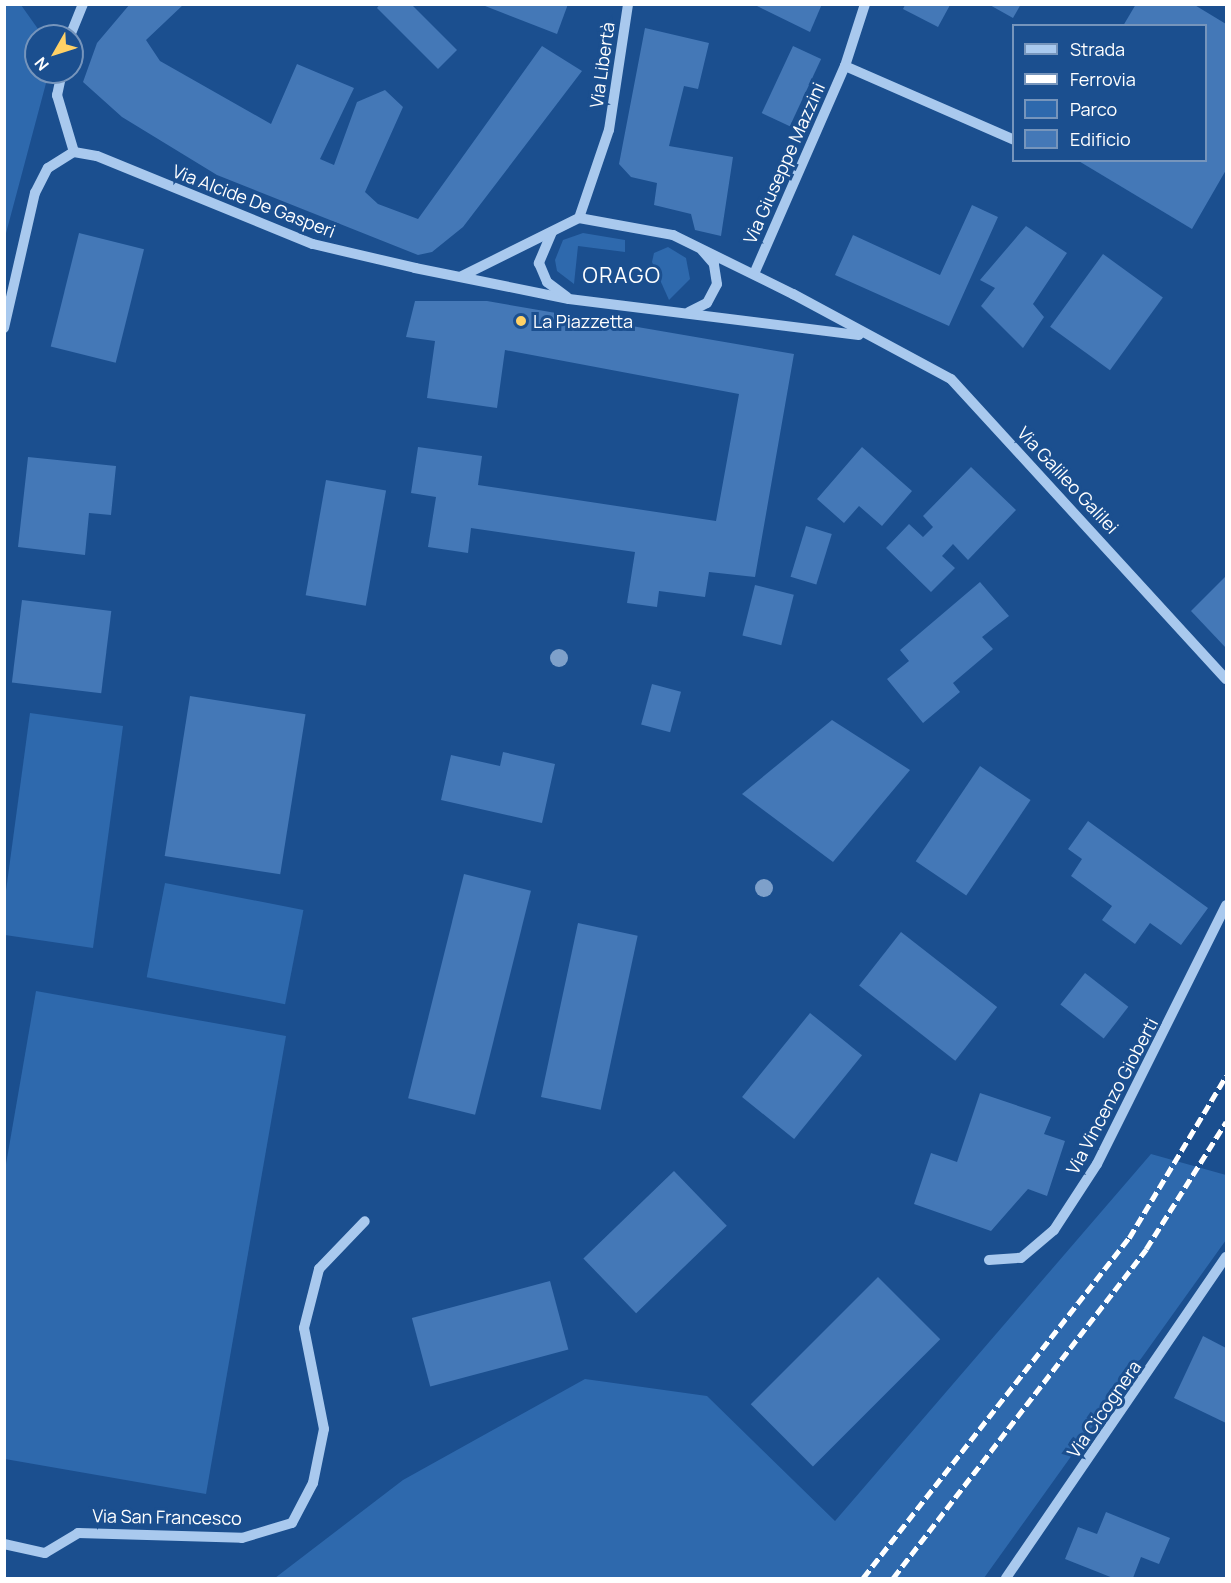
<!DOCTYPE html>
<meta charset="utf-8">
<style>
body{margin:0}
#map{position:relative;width:1231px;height:1583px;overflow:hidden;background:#1b4f8f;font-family:Manrope,sans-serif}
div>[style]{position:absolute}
.green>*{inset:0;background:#2e69ad;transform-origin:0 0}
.building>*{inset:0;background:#4478b7;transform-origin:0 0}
.minor>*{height:10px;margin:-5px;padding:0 5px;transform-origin:5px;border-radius:5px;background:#a9c9ee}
.rail>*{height:4.5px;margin-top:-2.25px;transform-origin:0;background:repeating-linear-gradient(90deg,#fff 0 10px,transparent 0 14.5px)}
.trees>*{width:18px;height:18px;margin:-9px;border-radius:50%;background:#7ea0ca}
.dots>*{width:16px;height:16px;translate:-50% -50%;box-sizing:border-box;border:3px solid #1b4f8f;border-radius:50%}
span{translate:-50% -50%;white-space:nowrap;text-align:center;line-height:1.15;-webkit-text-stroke:6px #1b4f8f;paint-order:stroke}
.street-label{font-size:18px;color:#fff}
.poi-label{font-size:18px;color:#fff}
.left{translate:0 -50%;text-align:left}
.quarter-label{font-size:21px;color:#fff;letter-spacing:1.5px}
.frame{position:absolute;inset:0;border:6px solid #fff;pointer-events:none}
.legend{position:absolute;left:1012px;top:24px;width:195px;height:138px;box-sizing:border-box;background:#1b4f8f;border:2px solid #7695bc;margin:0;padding:8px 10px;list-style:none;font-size:18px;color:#fff}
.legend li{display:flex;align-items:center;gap:12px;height:30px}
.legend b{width:30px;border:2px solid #7695bc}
.north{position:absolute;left:24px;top:24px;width:60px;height:60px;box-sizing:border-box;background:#1b4f8f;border:2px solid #7695bc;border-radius:50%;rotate:231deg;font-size:16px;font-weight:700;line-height:24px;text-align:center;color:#fff}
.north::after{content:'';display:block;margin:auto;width:21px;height:27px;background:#ffd166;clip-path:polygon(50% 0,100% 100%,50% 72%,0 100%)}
</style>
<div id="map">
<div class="green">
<div style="clip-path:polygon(5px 4px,21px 5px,43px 36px,36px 36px,36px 72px,49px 72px,5px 237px)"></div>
<div style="clip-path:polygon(583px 233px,625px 240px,625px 252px,578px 246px,574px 284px,557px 271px,555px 260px,563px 240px)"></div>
<div style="clip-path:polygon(668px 247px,686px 258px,690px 279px,669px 300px,652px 262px,654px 253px)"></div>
<div style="clip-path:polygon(30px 713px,123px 726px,93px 948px,5px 935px,5px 898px)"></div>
<div style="left:165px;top:883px;width:141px;height:96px;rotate:11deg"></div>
<div style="clip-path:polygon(36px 991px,286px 1036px,206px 1494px,5px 1459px,5px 1170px)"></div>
<div style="clip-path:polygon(1151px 1154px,1226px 1175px,1226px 1240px,984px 1578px,275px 1578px,403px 1480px,585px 1379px,707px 1396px,835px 1521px)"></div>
</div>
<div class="building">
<div style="clip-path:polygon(130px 4px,184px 4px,146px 40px,160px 61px,271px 124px,297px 64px,354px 88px,320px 159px,334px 165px,357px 102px,385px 90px,403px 107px,365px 192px,378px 204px,418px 219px,542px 46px,582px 71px,463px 227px,432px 252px,418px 255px,217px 175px,122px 117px,83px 82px,97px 43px)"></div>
<div style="clip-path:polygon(380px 4px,411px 4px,457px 50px,438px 69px,377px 8px)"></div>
<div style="clip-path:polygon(480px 4px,568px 4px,557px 34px)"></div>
<div style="clip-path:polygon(753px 4px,822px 4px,810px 32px)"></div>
<div style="clip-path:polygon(988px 4px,1021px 4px,1013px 18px)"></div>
<div style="clip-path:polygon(1136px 4px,1193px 4px,1226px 24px,1226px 170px,1192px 229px,1077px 160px,1206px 160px,1206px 26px,1123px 26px)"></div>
<div style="clip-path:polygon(905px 5px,950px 5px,938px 27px,903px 9px)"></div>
<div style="clip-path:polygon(645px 28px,709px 43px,698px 89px,684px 86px,669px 146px,733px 157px,721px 236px,695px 230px,691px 214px,654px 205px,657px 183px,631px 177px,619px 164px)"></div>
<div style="left:793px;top:46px;width:31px;height:74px;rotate:25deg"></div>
<div style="clip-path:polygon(972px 205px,998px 217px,949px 326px,835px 275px,853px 235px,940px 275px)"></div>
<div style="clip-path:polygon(1026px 226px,1067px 253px,1033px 304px,1044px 317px,1023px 348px,981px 306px,995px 288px,980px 280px)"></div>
<div style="left:79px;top:233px;width:67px;height:117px;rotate:14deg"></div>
<div style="left:1103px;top:254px;width:74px;height:90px;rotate:36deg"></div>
<div style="clip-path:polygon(415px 301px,487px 301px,794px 354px,755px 577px,709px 572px,705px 597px,659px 591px,657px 607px,627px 603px,635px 552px,471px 528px,468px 553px,428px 547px,436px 497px,411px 493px,418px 447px,482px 456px,478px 485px,716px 521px,739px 394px,505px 350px,497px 408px,427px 398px,435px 341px,406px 337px)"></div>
<div style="clip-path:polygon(862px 447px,912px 491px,882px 526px,859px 506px,844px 523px,817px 499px)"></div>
<div style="clip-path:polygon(28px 457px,116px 466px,111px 515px,89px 513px,85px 555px,18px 547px)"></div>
<div style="clip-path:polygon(971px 467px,1016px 510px,968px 560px,953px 544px,942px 556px,955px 568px,931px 592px,886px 548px,909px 524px,923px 537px,933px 527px,923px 516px)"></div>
<div style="left:326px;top:480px;width:61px;height:117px;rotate:10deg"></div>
<div style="left:806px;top:526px;width:27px;height:53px;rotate:17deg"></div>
<div style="clip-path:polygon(1226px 576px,1226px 648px,1191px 611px)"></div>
<div style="clip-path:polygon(980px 582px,1009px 616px,982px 637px,993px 649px,953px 683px,960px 692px,923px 723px,887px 679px,909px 661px,900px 650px)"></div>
<div style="left:755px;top:585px;width:40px;height:52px;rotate:14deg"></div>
<div style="left:22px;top:600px;width:90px;height:83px;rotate:7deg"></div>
<div style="left:652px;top:684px;width:30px;height:42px;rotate:15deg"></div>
<div style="left:190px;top:696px;width:117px;height:162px;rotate:9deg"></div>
<div style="clip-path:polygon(832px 720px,910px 770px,833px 862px,742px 794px)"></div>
<div style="clip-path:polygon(503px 752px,555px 764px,542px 823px,441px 800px,451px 755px,500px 766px)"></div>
<div style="left:980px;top:766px;width:61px;height:115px;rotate:34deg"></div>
<div style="clip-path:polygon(1088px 821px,1208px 908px,1181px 945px,1150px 923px,1135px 944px,1102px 920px,1112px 906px,1071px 876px,1082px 859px,1068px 849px)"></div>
<div style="left:464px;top:874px;width:69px;height:231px;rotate:14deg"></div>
<div style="left:578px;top:923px;width:61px;height:178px;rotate:12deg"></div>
<div style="left:901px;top:932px;width:122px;height:68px;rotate:38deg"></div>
<div style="left:1085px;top:973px;width:55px;height:40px;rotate:38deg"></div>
<div style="left:810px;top:1013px;width:67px;height:108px;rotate:39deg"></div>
<div style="clip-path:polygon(980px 1093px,1051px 1117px,1044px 1134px,1065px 1141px,1047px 1196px,1028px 1189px,991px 1231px,914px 1204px,931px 1153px,957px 1162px)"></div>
<div style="left:674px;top:1171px;width:76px;height:126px;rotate:46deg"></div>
<div style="left:878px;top:1277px;width:88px;height:180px;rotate:45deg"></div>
<div style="left:550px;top:1281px;width:71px;height:143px;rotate:75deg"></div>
<div style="clip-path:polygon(1203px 1336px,1226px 1348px,1226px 1423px,1174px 1398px)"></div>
<div style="clip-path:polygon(1106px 1512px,1170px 1538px,1159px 1564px,1141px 1557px,1133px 1578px,1113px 1578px,1065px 1559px,1078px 1527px,1097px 1534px)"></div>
</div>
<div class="minor">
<div style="left:70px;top:36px;width:35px;rotate:-68deg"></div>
<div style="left:845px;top:66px;width:184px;rotate:23.6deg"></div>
<div style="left:62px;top:72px;width:24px;rotate:102deg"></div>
<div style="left:57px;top:95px;width:59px;rotate:73.4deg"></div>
<div style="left:74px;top:152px;width:23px;rotate:10deg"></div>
<div style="left:97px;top:156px;width:233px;rotate:22.2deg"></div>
<div style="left:313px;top:244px;width:105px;rotate:13.2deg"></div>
<div style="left:415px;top:268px;width:157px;rotate:11.4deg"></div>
<div style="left:569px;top:299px;width:292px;rotate:7.1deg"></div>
<div style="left:579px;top:218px;width:93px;rotate:-71.2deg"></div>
<div style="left:609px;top:130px;width:127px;rotate:-81.4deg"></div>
<div style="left:552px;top:232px;width:34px;rotate:113deg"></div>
<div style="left:539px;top:263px;width:21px;rotate:67deg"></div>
<div style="left:547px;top:282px;width:25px;rotate:37deg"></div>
<div style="left:754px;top:274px;width:227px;rotate:-66.4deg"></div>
<div style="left:845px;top:66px;width:65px;rotate:-72.1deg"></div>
<div style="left:462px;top:276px;width:131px;rotate:-26.4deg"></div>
<div style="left:579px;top:218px;width:96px;rotate:10.3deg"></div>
<div style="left:673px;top:235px;width:134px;rotate:26.2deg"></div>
<div style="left:793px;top:294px;width:179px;rotate:28.3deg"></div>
<div style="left:951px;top:379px;width:407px;rotate:47.5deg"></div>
<div style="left:689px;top:312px;width:20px;rotate:-27deg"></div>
<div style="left:707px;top:303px;width:21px;rotate:-62deg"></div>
<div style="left:717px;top:284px;width:20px;rotate:-99deg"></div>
<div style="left:714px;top:264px;width:18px;rotate:-131deg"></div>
<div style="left:4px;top:328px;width:139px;rotate:-77.1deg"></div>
<div style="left:35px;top:193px;width:28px;rotate:-63deg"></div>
<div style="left:48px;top:168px;width:31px;rotate:-32deg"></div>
<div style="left:989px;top:1260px;width:32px;rotate:-4deg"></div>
<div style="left:1021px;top:1258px;width:43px;rotate:-40.3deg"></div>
<div style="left:1054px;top:1230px;width:79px;rotate:-56.9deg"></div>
<div style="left:1097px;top:1164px;width:289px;rotate:-63.5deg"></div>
<div style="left:4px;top:1544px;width:42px;rotate:12.4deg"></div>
<div style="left:45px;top:1553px;width:39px;rotate:-31deg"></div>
<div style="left:78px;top:1533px;width:164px;rotate:1.7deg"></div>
<div style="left:242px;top:1538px;width:52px;rotate:-16.7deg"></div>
<div style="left:292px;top:1523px;width:45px;rotate:-62.3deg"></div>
<div style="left:313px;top:1483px;width:55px;rotate:-78.5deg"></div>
<div style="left:324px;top:1429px;width:103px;rotate:-101.2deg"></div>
<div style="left:304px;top:1328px;width:61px;rotate:-75.7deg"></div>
<div style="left:319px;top:1269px;width:66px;rotate:-46.2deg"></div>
<div style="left:1006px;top:1578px;width:389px;rotate:-55.6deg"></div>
</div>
<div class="rail">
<div style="left:863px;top:1578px;width:432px;rotate:-52deg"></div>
<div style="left:1129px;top:1238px;width:189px;rotate:-59.1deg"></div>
<div style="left:893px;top:1578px;width:415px;rotate:-52.4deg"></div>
<div style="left:1146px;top:1249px;width:150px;rotate:-57.8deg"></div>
</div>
<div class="trees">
<div style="left:559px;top:658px"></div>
<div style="left:764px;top:888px"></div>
</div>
<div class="dots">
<div style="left:521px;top:321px;background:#ffd166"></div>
</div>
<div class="street-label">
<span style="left:602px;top:65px;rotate:-82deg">Via Libertà</span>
<span style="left:784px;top:163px;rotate:-66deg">Via Giuseppe Mazzini</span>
<span style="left:254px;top:201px;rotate:21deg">Via Alcide De Gasperi</span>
<span style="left:1068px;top:480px;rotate:47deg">Via Galileo Galilei</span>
<span style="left:1112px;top:1096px;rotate:-62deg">Via Vincenzo Gioberti</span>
<span style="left:1104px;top:1409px;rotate:-55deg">Via Cicognera</span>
<span style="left:167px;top:1517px;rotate:1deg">Via San Francesco</span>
</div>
<div class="poi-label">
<span class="left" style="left:533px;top:321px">La Piazzetta</span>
</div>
<div class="quarter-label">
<span style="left:622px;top:275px">ORAGO</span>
</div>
<div class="frame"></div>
<ul class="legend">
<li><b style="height:8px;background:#a9c9ee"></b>Strada</li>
<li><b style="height:8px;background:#fff"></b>Ferrovia</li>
<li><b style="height:16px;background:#2e69ad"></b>Parco</li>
<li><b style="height:16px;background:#4478b7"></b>Edificio</li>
</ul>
<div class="north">N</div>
</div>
